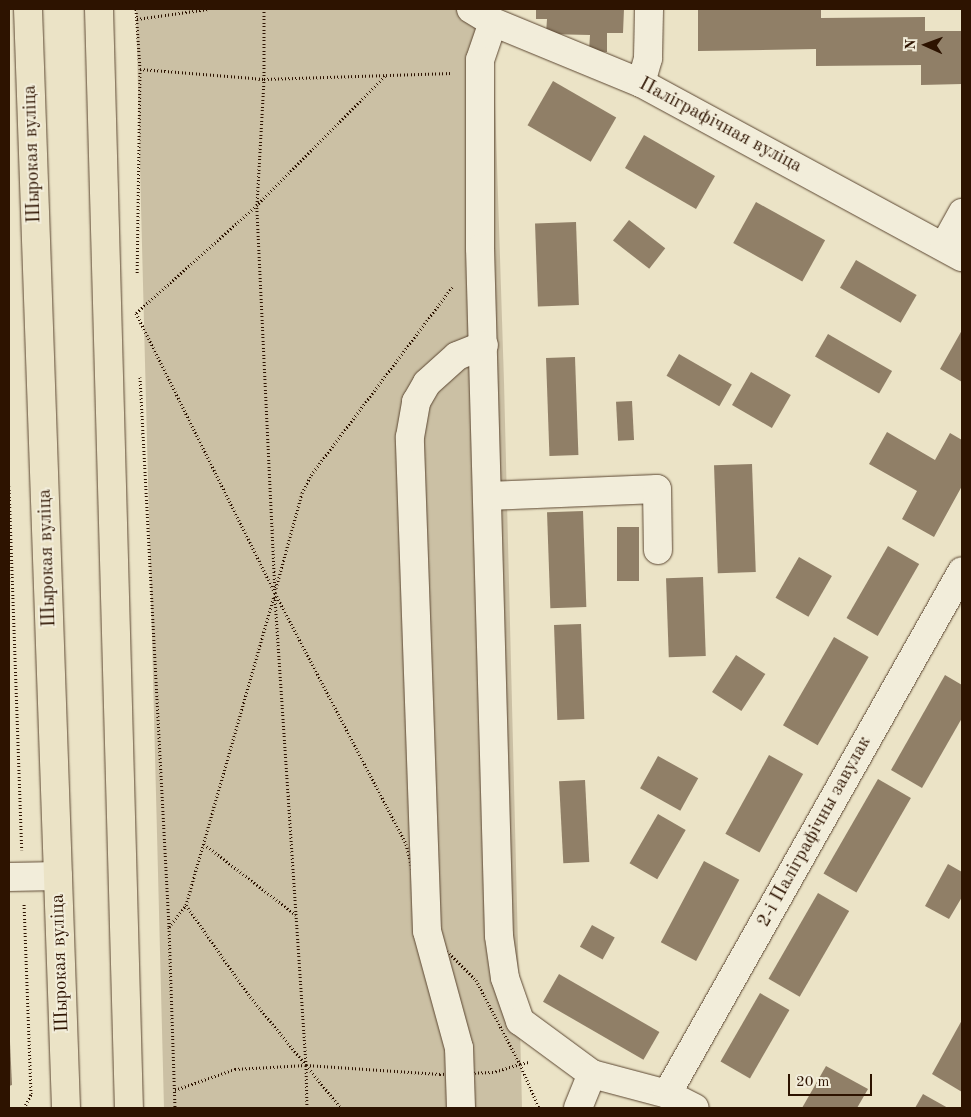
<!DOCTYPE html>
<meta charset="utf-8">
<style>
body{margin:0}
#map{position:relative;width:971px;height:1117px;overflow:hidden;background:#ebe3c6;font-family:"Old Standard TT",serif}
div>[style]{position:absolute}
.green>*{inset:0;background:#cbc0a4}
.building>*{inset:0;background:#907f67;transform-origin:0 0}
.path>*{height:3px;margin-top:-1.5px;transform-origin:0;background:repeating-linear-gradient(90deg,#2d1300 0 1px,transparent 0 3.5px)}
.roads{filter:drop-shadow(0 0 1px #5c4732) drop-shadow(0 0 1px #5c4732)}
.minor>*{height:28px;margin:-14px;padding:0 14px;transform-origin:14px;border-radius:14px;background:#f2edda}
.major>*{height:28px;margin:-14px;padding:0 14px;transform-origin:14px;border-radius:14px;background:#ebe3c6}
span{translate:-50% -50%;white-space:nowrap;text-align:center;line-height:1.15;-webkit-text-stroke:4px #f2edda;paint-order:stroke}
.street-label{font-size:19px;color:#2d1300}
.frame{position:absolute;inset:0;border:10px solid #2d1300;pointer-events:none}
.north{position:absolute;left:901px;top:20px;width:50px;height:50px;-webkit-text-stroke:4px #f2edda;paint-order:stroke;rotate:272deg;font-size:14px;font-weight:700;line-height:20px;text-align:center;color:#2d1300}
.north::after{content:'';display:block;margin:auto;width:18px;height:22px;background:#2d1300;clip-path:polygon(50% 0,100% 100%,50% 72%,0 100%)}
.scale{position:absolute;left:788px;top:1074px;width:84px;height:22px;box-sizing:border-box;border:2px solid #2d1300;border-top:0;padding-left:6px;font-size:15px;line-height:18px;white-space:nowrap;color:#2d1300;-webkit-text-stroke:4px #f2edda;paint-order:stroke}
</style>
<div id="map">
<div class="green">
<div style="clip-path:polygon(136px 9px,492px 9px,504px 382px,522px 1108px,164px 1108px)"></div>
</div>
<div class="building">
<div style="clip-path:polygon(536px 9px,624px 9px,623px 33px,607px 33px,607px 52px,589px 51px,590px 35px,546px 34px,547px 19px,536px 19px)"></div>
<div style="clip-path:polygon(698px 9px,821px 9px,821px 18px,925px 17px,925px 31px,962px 31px,962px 84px,921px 85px,921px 65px,816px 66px,816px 49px,698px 51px)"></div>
<div style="left:553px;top:81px;width:73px;height:51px;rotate:30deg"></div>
<div style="left:644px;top:135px;width:82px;height:38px;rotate:30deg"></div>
<div style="left:756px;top:202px;width:79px;height:47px;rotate:29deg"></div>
<div style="left:629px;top:220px;width:46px;height:26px;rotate:38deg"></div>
<div style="left:576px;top:222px;width:83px;height:41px;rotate:88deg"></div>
<div style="left:856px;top:260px;width:70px;height:32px;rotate:30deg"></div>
<div style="clip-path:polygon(962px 330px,962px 382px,940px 369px)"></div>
<div style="left:828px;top:334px;width:74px;height:26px;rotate:30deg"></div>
<div style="left:679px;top:354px;width:61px;height:25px;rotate:30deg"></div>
<div style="left:575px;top:357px;width:98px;height:29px;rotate:88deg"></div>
<div style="left:751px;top:372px;width:46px;height:38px;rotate:30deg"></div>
<div style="left:632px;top:401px;width:39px;height:16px;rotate:87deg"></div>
<div style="clip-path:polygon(887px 432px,935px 460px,950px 433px,962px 440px,962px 486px,934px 537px,902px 519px,917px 491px,869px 464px)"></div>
<div style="left:752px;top:464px;width:108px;height:38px;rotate:88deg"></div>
<div style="left:583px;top:511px;width:96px;height:36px;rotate:88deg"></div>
<div style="left:617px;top:527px;width:22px;height:54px"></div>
<div style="left:888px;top:546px;width:36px;height:83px;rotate:30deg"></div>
<div style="left:799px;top:557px;width:38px;height:47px;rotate:30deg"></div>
<div style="left:703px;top:577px;width:79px;height:37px;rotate:88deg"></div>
<div style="left:581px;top:624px;width:95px;height:27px;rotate:88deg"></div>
<div style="left:834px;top:637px;width:40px;height:102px;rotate:30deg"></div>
<div style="left:736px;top:655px;width:35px;height:44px;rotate:33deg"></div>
<div style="clip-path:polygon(945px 675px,962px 685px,962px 718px,922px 788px,891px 770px)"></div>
<div style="left:769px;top:755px;width:39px;height:90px;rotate:29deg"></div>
<div style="left:658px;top:756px;width:46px;height:37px;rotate:29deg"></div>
<div style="left:878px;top:779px;width:38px;height:109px;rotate:30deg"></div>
<div style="left:585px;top:780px;width:82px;height:26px;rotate:87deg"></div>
<div style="left:658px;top:814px;width:32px;height:57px;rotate:30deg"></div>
<div style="left:704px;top:861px;width:40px;height:92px;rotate:28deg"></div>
<div style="clip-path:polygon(948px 864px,962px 872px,962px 897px,949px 919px,925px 906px)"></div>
<div style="left:818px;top:893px;width:36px;height:99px;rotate:30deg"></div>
<div style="left:592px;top:925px;width:26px;height:25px;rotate:29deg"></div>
<div style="left:559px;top:974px;width:116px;height:32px;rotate:30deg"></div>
<div style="left:760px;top:993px;width:34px;height:79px;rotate:30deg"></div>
<div style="clip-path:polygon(962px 1020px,962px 1092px,932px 1074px)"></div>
<div style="clip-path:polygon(9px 1021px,12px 1085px,9px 1086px)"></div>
<div style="clip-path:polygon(826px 1066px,868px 1089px,857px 1108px,802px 1108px)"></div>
<div style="clip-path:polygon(923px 1094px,948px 1108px,915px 1108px)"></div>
</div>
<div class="path">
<div style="left:136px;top:9px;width:60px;rotate:86.2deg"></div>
<div style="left:140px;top:69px;width:205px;rotate:90.8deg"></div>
<div style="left:137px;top:19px;width:72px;rotate:-8deg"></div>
<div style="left:140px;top:69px;width:124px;rotate:4.6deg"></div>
<div style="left:264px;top:79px;width:70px;rotate:-90deg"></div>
<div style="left:385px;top:76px;width:182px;rotate:134.8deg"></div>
<div style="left:257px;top:205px;width:162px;rotate:138.2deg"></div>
<div style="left:136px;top:313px;width:313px;rotate:63.6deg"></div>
<div style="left:275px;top:593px;width:388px;rotate:-92.7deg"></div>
<div style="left:257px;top:205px;width:126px;rotate:-86.8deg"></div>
<div style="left:264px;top:79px;width:188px;rotate:-1.8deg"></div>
<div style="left:140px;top:377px;width:551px;rotate:86.98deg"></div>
<div style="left:169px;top:927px;width:181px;rotate:88.1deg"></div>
<div style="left:9px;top:486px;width:364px;rotate:88deg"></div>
<div style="left:276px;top:588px;width:98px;rotate:-74.7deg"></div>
<div style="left:302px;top:493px;width:20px;rotate:-63deg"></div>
<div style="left:311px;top:475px;width:235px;rotate:-53.1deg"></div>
<div style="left:275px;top:593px;width:283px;rotate:62.4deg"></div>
<div style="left:406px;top:844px;width:89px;rotate:76.4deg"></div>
<div style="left:427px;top:931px;width:69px;rotate:45deg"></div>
<div style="left:476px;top:980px;width:95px;rotate:62.4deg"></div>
<div style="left:520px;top:1064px;width:28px;rotate:163deg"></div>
<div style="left:493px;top:1072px;width:53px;rotate:177.8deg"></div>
<div style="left:440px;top:1074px;width:134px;rotate:-176.2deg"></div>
<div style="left:306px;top:1065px;width:473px;rotate:-93.8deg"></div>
<div style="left:204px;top:844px;width:116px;rotate:37.7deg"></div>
<div style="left:186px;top:905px;width:108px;rotate:55.1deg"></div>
<div style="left:248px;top:994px;width:92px;rotate:50.8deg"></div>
<div style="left:306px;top:1065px;width:43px;rotate:88.7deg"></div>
<div style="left:169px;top:927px;width:28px;rotate:-52deg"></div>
<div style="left:186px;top:905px;width:321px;rotate:-74.1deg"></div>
<div style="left:528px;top:1062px;width:8px;rotate:166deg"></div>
<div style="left:520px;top:1064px;width:48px;rotate:66.6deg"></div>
<div style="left:175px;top:1090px;width:64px;rotate:-19.3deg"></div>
<div style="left:235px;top:1069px;width:71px;rotate:-3.2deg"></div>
<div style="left:306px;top:1065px;width:55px;rotate:50.9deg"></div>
<div style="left:24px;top:1108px;width:16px;rotate:-63deg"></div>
<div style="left:31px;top:1094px;width:191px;rotate:-92.1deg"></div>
</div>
<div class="roads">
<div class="minor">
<div style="left:471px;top:9px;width:26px;rotate:31deg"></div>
<div style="left:493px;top:22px;width:160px;rotate:22.4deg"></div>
<div style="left:641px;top:83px;width:365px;rotate:28.5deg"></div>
<div style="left:493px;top:22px;width:40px;rotate:108.9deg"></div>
<div style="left:480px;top:60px;width:188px;rotate:90deg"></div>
<div style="left:480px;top:248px;width:688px;rotate:88.42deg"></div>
<div style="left:499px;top:936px;width:42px;rotate:81.9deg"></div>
<div style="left:505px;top:978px;width:46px;rotate:70.8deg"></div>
<div style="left:520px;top:1021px;width:89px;rotate:36.4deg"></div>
<div style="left:592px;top:1074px;width:78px;rotate:14.9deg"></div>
<div style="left:667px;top:1094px;width:31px;rotate:27deg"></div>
<div style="left:641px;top:83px;width:26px;rotate:-74deg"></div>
<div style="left:648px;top:58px;width:49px;rotate:-88.8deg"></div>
<div style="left:944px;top:246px;width:38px;rotate:-61deg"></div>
<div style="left:488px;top:496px;width:169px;rotate:-2.4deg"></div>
<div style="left:657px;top:489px;width:61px;rotate:89.1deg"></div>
<div style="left:9px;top:877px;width:49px;rotate:-1.2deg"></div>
<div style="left:667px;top:1094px;width:600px;rotate:-60.57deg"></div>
<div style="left:461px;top:1108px;width:60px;rotate:-91.9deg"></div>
<div style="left:459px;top:1048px;width:121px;rotate:-105.3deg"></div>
<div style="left:427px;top:931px;width:494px;rotate:-92deg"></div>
<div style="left:410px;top:437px;width:36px;rotate:-80deg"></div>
<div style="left:416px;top:402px;width:22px;rotate:-60deg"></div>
<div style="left:427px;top:383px;width:40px;rotate:-42deg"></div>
<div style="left:457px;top:356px;width:29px;rotate:-22deg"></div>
<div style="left:578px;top:1108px;width:37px;rotate:-68deg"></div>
</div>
<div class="major">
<div style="left:28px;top:9px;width:1100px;rotate:88.02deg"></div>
<div style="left:99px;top:9px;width:1099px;rotate:88.44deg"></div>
</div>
</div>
<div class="street-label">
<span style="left:720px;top:126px;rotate:28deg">Паліграфічная вуліца</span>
<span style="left:33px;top:154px;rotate:-92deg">Шырокая вуліца</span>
<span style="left:48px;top:558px;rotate:-92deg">Шырокая вуліца</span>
<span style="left:815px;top:832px;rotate:-61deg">2-і Паліграфічны завулак</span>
<span style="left:61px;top:963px;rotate:-92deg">Шырокая вуліца</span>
</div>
<div class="frame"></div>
<div class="north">N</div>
<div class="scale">20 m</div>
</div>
